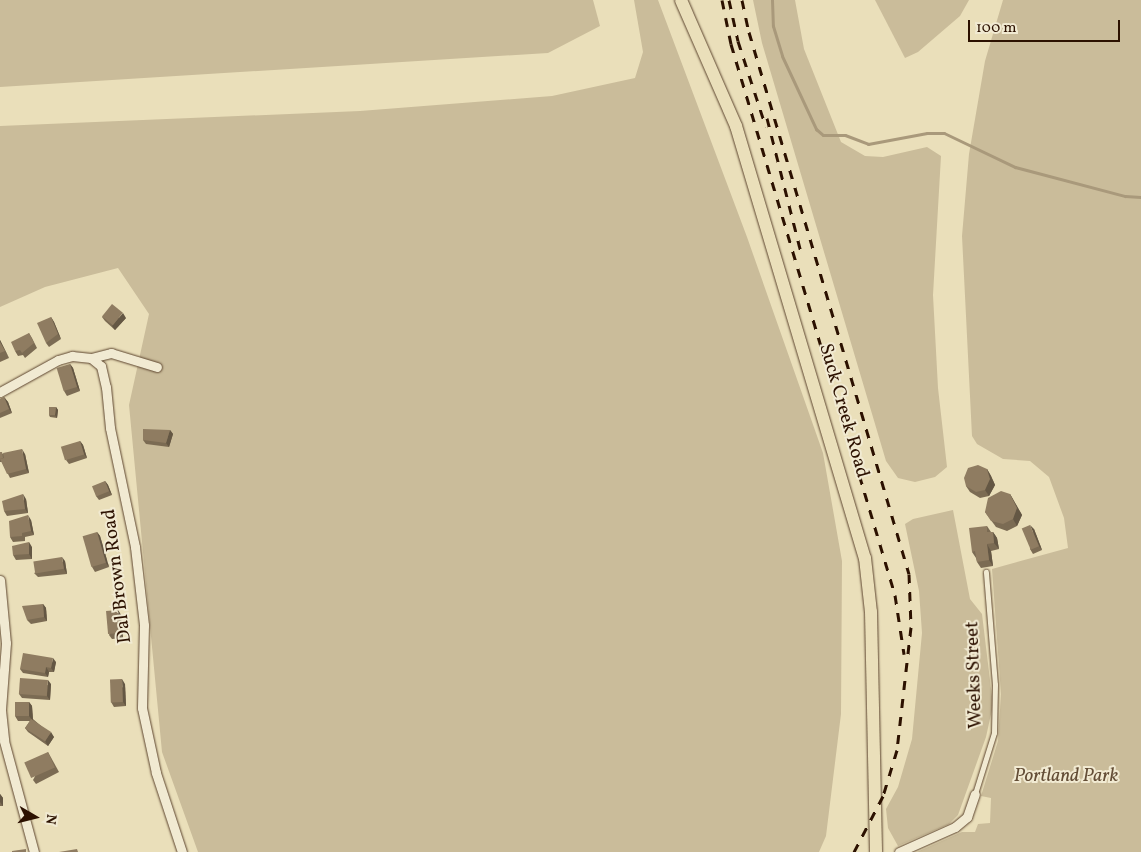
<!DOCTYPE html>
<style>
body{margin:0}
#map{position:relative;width:1141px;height:852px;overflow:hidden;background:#eadfba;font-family:Vollkorn,serif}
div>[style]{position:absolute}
.green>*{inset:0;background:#cabc9a}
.stream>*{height:3px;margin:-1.5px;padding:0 1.5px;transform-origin:1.5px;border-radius:1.5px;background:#a9997b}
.roads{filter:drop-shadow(0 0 1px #5c442e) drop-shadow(0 0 1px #5c442e)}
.lane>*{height:4.5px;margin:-2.25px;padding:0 2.25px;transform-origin:2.25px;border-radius:2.25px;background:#f1ead2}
.street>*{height:9px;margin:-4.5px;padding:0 4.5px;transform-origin:4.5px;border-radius:4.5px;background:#f1ead2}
.primary>*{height:12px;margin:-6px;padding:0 6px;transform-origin:6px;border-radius:6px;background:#eadfba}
.rail>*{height:3px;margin-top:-1.5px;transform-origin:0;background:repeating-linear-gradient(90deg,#2c1100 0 9px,transparent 0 18px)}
.wall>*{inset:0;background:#7b6b53}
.shaded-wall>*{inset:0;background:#645744}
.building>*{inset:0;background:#8f7c61;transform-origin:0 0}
span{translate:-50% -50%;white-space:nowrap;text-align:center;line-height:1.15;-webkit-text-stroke:4px #f1ead2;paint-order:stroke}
.street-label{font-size:19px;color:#2c1100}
.park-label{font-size:19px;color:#634d36;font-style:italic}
.north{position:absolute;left:10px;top:792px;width:50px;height:50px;-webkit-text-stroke:4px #f1ead2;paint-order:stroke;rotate:98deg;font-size:14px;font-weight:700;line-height:20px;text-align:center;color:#2c1100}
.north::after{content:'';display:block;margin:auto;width:18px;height:22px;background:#2c1100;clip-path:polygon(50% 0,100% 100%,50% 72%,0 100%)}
.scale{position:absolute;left:968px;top:20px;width:152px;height:22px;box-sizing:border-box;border:2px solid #2c1100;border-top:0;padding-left:6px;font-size:15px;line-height:18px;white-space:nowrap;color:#2c1100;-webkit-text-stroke:4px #f1ead2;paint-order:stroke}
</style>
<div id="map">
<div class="green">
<div style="clip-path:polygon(0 0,593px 0,600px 26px,548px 53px,0 87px)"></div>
<div style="clip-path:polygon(634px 0,658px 0,747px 237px,823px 453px,842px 561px,841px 714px,826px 836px,819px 852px,198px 852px,162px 752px,129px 405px,149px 314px,118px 268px,45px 287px,0 307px,0 126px,360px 111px,552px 96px,635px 78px,643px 52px)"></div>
<div style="clip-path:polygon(753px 0,795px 0,804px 49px,841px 142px,865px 156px,883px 157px,927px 147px,941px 156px,933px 295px,938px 388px,947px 467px,935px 477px,915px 482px,898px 478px,886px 461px,762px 43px)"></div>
<div style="clip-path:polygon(875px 0,969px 0,960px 16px,918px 52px,905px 58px)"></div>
<div style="clip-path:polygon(1003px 0,1141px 0,1141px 852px,917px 852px,962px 832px,975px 832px,978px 824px,990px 823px,991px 798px,981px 796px,998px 741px,1001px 694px,992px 569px,1068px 548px,1064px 518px,1049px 477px,1030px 461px,1003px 459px,977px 444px,972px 436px,962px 236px,969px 154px,985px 61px)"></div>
<div style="clip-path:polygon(953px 510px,970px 599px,982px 614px,993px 705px,986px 737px,958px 815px,949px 824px,898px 846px,888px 828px,886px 809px,898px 787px,912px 739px,922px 633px,919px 591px,905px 524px,913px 519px)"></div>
</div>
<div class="stream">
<div style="left:772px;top:0;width:26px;rotate:88deg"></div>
<div style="left:773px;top:26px;width:31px;rotate:73deg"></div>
<div style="left:782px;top:56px;width:81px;rotate:65deg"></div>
<div style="left:816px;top:129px;width:9px;rotate:41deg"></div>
<div style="left:823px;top:135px;width:22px"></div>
<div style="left:845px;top:135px;width:25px;rotate:21deg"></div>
<div style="left:868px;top:144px;width:60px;rotate:-10.6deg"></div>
<div style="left:927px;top:133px;width:17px"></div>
<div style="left:944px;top:133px;width:79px;rotate:25.6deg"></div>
<div style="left:1015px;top:167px;width:114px;rotate:14.8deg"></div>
<div style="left:1125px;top:196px;width:16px;rotate:4deg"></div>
</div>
<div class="roads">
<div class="lane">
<div style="left:975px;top:794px;width:64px;rotate:-72.7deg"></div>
<div style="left:994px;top:733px;width:48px;rotate:-88.8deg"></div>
<div style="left:995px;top:685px;width:113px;rotate:-94.6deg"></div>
</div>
<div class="street">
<div style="left:91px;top:358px;width:13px;rotate:39deg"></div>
<div style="left:101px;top:366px;width:22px;rotate:77deg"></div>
<div style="left:106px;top:387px;width:41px;rotate:84.4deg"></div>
<div style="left:110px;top:428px;width:122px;rotate:78.1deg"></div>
<div style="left:135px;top:547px;width:79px;rotate:83.4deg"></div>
<div style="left:144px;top:625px;width:83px;rotate:91.4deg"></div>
<div style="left:142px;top:708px;width:66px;rotate:77.8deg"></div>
<div style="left:156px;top:773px;width:83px;rotate:71.8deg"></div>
<div style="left:0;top:392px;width:66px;rotate:-28.9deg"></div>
<div style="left:58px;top:360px;width:15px;rotate:-16deg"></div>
<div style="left:72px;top:356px;width:19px;rotate:6deg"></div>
<div style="left:91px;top:358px;width:21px;rotate:-14deg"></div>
<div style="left:111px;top:353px;width:48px;rotate:16.9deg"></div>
<div style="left:0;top:580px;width:63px;rotate:84.6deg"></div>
<div style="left:6px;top:643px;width:67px;rotate:94.3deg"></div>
<div style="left:1px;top:710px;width:31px;rotate:84deg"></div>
<div style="left:4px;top:741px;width:115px;rotate:74.9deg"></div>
<div style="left:899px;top:852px;width:61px;rotate:-24.1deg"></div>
<div style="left:955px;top:827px;width:16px;rotate:-40deg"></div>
<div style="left:967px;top:817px;width:24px;rotate:-71deg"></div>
</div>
<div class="primary">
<div style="left:681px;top:0;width:137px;rotate:66.4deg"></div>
<div style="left:736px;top:126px;width:451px;rotate:73.4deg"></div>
<div style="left:865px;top:558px;width:54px;rotate:83.7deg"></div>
<div style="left:871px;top:612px;width:240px;rotate:88.8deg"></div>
</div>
</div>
<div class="rail">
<div style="left:722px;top:0;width:45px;rotate:78.4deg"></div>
<div style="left:731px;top:44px;width:575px;rotate:73.42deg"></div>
<div style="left:895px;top:595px;width:60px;rotate:81.3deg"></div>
<div style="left:729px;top:0;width:42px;rotate:77.6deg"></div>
<div style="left:738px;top:41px;width:90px;rotate:72deg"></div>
<div style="left:742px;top:0;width:33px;rotate:78deg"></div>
<div style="left:749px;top:32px;width:565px;rotate:73.55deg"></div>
<div style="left:909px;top:574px;width:53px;rotate:87.8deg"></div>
<div style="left:911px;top:627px;width:124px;rotate:96.5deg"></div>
<div style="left:897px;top:750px;width:48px;rotate:106.9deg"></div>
<div style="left:883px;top:796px;width:63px;rotate:117.4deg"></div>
<div style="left:767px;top:118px;width:142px;rotate:75.8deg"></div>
</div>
<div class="wall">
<div style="clip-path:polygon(51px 317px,54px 322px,61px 339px,49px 347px,46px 343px)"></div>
<div style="clip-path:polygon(102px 317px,126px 318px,115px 330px,105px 321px)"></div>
<div style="clip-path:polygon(29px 333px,32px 338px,37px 348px,25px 358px,23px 355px,18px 356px,15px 351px)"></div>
<div style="clip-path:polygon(0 340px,9px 358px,0 362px)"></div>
<div style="clip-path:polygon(70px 364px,73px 368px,80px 391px,67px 396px,64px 391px)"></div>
<div style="clip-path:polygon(4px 397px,8px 402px,12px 413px,0 418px,0 399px)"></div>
<div style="clip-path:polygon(56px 407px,58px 410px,57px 418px,50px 417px,49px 415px)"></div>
<div style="clip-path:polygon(170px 430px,173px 434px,169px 447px,146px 444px,143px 440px)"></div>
<div style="clip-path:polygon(80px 441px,83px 445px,87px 458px,69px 464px,66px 460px)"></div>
<div style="clip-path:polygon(0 452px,3px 454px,25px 454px,29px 473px,10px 478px,2px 462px,0 462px)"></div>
<div style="clip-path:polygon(987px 469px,991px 476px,995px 485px,989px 496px,980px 498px,970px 492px,966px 486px)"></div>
<div style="clip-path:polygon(105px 481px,108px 485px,112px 495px,99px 500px,96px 496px)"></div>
<div style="clip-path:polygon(1010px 494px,1022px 515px,1017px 526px,1007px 531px,996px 527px,985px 512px)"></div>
<div style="clip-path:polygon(26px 499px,28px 513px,7px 516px,4px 511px)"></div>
<div style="clip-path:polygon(31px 520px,34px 535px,25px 537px,25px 541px,13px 542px,10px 537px)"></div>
<div style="clip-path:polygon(987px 526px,991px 532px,993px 532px,997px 538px,999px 549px,991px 551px,993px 566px,981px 568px,977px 562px,976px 558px,972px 552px)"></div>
<div style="clip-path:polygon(1034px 529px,1042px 550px,1033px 554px,1030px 549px)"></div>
<div style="clip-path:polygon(97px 532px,100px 536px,109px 567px,95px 572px,92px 567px)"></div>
<div style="clip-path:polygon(32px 547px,32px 559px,16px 560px,13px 555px)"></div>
<div style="clip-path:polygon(65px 561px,67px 574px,38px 577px,34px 573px)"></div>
<div style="clip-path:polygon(43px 604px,46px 608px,47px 621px,31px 624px,27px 620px)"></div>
<div style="clip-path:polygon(118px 610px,121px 615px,123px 638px,112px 639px,109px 635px)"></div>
<div style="clip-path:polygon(56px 662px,54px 672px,49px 672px,48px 677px,23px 673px,20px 669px)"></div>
<div style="clip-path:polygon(51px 684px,50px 700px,22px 698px,19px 694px)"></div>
<div style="clip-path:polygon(125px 684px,126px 706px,114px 707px,111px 702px)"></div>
<div style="clip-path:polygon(29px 702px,32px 706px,33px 719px,54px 737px,48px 746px,28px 732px,25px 728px,30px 721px,18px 721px,15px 716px)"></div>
<div style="clip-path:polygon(48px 752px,59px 772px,36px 784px,33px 780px)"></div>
<div style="clip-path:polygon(0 794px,3px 798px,3px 806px,0 806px)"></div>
</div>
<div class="shaded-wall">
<div style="clip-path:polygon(123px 313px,126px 318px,115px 330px,112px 326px)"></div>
<div style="clip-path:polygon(51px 317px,54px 322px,61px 339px,58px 334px)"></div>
<div style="clip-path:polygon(0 340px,9px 358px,5px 351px,0 342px)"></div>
<div style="clip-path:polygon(70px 364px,73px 368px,80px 391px,77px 387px)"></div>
<div style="clip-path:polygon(4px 397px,8px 402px,12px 413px,9px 409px)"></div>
<div style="clip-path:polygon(56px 407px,58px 410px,57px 418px,55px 415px)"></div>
<div style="clip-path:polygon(170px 430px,173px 434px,169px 447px,166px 443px)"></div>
<div style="clip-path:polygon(80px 441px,83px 445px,87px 458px,84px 454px)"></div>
<div style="clip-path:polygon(22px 449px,25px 454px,29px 473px,26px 469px)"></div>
<div style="clip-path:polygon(987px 469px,991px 476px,995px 485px,989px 496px,985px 490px)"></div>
<div style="clip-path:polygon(105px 481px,108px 485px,112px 495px,109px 491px)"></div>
<div style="clip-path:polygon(23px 494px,26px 499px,28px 513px,25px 509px)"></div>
<div style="clip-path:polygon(1010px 494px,1022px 515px,1017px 526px,1013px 519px)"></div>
<div style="clip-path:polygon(28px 515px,31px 520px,34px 535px,31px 531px)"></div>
<div style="clip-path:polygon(1030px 525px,1034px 529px,1042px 550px,1039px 546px)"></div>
<div style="clip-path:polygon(97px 532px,100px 536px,109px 567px,106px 563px)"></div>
<div style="clip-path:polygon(993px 532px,997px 538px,999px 549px,994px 543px)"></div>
<div style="clip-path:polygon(29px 542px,32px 547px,32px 559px,29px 554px)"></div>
<div style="clip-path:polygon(987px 544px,991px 551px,993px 566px,989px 560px)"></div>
<div style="clip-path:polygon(62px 557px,65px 561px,67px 574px,64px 569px)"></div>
<div style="clip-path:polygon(43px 604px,46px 608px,47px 621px,44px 617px)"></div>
<div style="clip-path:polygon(118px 610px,121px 615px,123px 638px,120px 633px)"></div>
<div style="clip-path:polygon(53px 658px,56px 662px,54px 672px,51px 668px)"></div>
<div style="clip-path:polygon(46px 667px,49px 672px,48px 677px,45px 673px)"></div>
<div style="clip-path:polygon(122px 679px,125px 684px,126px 706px,123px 702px)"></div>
<div style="clip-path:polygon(48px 680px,51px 684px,50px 700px,47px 696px)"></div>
<div style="clip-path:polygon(29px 702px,32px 706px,33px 721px,29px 716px)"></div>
<div style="clip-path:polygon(51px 732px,54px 737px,48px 746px,45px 741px)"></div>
<div style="clip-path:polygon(0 794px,3px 798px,3px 806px,0 802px)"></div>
</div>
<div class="building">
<div style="left:112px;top:304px;width:14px;height:16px;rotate:39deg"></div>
<div style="clip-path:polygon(51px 317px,58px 334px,46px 343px,37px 323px)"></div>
<div style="clip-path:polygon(29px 333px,34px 343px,22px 353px,20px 350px,15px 351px,11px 342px)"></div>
<div style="clip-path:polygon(0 342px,5px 351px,0 353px)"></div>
<div style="left:70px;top:364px;width:24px;height:14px;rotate:73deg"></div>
<div style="clip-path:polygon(4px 397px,9px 409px,0 413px,0 399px)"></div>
<div style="clip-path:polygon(49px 407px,56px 407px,55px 415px,49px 415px)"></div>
<div style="clip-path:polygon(143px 429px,170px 430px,166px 443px,143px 440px)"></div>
<div style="left:80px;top:441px;width:14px;height:20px;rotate:73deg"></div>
<div style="clip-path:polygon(22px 449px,26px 469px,7px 474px,0 459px,4px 458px,3px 453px)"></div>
<div style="clip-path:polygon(0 452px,2px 452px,3px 458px,0 459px,0 460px)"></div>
<div style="clip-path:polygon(978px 465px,987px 469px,990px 479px,985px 490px,976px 492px,966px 486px,964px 478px,968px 468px)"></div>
<div style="left:105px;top:481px;width:11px;height:14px;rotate:68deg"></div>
<div style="clip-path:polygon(1001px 491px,1010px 494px,1017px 508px,1013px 519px,1003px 524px,991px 521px,985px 512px,988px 498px)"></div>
<div style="clip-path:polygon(23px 494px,25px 509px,4px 511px,2px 501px)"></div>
<div style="clip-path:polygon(28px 515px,31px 531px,22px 533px,22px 536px,10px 537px,9px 521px)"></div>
<div style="left:1030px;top:525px;width:23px;height:9px;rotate:67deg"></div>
<div style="clip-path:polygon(987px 526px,987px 532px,993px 532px,994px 543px,987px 544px,989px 560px,977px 562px,975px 551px,972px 552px,969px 528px)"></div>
<div style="left:97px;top:532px;width:32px;height:15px;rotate:74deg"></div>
<div style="clip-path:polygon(29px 542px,29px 554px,13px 555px,12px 546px)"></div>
<div style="left:62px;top:557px;width:12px;height:29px;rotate:81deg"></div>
<div style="clip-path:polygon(43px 604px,44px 617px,27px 620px,22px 606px)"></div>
<div style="left:118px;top:610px;width:23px;height:12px;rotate:85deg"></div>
<div style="clip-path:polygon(23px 653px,53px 658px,51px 668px,46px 667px,45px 673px,20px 669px)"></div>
<div style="left:20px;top:678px;width:28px;height:16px;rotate:4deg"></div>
<div style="left:122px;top:679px;width:23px;height:12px;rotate:88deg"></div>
<div style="left:15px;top:702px;width:14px;height:14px"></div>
<div style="left:31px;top:719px;width:24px;height:11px;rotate:33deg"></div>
<div style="left:48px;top:752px;width:17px;height:26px;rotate:66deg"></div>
<div style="clip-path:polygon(26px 849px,26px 852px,12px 852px,12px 851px)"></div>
<div style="clip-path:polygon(77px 849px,78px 852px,59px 852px)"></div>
</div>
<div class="street-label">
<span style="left:843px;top:411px;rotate:74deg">Suck Creek Road</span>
<span style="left:118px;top:576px;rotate:-97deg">Dal Brown Road</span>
<span style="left:975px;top:675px;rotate:-92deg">Weeks Street</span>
</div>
<div class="park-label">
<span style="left:1066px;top:777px">Portland Park</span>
</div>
<div class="north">N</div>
<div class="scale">100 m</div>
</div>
